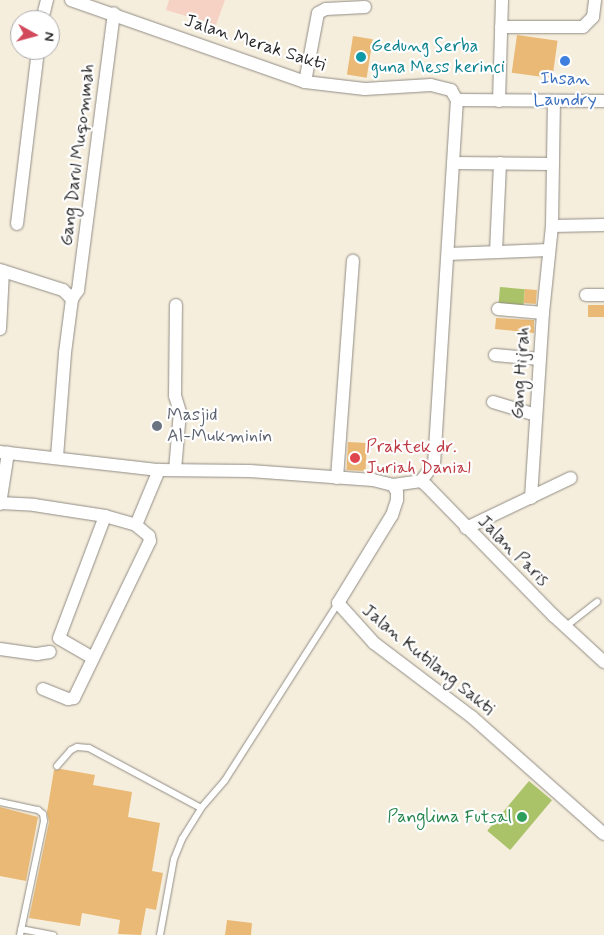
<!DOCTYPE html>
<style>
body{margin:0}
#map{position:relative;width:604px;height:935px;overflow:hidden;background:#f6eedd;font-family:Mynerve,sans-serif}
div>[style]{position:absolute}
.built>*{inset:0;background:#f6d2c4}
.green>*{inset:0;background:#aac369;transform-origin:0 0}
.building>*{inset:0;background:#e9b975;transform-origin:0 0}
.roads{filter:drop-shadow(0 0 1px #908c84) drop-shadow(0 0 1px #908c84)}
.lane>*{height:6px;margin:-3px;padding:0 3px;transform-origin:3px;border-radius:3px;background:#fff}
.street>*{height:12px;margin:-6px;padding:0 6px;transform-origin:6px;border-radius:6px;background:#fff}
.dots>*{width:14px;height:14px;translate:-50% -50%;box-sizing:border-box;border:2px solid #fff;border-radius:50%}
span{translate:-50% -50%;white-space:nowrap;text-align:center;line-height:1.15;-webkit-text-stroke:4.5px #fff;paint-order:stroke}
.street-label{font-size:18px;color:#2b2b2b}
.culture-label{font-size:18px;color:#0d838f}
.left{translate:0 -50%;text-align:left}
.shop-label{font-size:18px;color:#366cbe}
.worship-label{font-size:18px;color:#5b616d}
.health-label{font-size:18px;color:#be3a42}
.leisure-label{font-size:18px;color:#27864d}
.right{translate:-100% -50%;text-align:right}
.north{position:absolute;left:10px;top:10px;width:50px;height:50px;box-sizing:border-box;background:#fff;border:1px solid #aaa;border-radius:50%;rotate:97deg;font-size:14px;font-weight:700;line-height:20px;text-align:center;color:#2b2b2b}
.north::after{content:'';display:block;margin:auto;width:18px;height:22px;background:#d1495b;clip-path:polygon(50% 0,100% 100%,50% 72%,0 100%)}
</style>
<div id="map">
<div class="built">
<div style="clip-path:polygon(169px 0,225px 0,216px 25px,166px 10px)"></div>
</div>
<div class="green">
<div style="left:500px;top:287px;width:25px;height:17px;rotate:5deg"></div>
<div style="left:529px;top:781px;width:30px;height:65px;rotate:40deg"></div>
</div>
<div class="building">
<div style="left:517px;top:35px;width:41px;height:38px;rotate:8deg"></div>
<div style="left:353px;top:36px;width:20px;height:39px;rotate:9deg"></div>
<div style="left:525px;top:289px;width:12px;height:14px;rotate:5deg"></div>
<div style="left:588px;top:305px;width:16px;height:12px"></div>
<div style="clip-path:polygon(496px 318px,534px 320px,534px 333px,495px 329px)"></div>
<div style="left:348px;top:442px;width:19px;height:28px;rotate:3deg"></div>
<div style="clip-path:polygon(61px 769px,95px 775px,93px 785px,132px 792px,128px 817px,160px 823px,152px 871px,163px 873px,156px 910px,146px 908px,141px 935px,118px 934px,120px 920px,82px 913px,80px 926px,29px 918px,49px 822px,47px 812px,54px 770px)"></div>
<div style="clip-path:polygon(0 807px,38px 817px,26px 881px,0 876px)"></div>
<div style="clip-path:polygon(227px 920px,252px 923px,251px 935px,225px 935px)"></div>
</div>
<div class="roads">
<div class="lane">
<div style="left:565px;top:627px;width:41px;rotate:-38deg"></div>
<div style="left:57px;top:766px;width:21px;rotate:-49deg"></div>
<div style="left:71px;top:750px;width:7px;rotate:-27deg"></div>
<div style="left:77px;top:747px;width:12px;rotate:5deg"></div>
<div style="left:89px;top:748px;width:127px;rotate:28.2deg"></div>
<div style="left:0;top:802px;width:39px;rotate:12deg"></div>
<div style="left:38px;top:810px;width:6px;rotate:39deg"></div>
<div style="left:43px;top:814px;width:7px;rotate:82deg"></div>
<div style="left:44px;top:821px;width:116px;rotate:101.9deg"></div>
<div style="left:21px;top:929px;width:33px;rotate:11deg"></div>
<div style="left:160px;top:935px;width:77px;rotate:-79.6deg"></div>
<div style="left:174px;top:859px;width:22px;rotate:-68deg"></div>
<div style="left:182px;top:839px;width:36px;rotate:-58deg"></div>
<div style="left:201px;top:808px;width:37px;rotate:-49deg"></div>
<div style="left:225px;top:780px;width:210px;rotate:-57.4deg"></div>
</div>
<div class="street">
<div style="left:71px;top:0;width:248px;rotate:19.3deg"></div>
<div style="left:305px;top:82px;width:60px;rotate:6.7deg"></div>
<div style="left:365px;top:89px;width:66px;rotate:-3.5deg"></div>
<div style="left:431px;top:85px;width:21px;rotate:14deg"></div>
<div style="left:451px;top:90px;width:12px;rotate:59deg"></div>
<div style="left:42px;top:20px;width:21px;rotate:-76deg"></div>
<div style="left:501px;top:27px;width:82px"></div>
<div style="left:583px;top:27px;width:14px;rotate:-45deg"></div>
<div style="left:593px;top:17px;width:17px;rotate:-83deg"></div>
<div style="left:305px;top:82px;width:70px;rotate:-79.3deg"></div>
<div style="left:318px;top:13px;width:9px;rotate:-27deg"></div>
<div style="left:326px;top:9px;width:39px;rotate:-3deg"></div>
<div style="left:457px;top:100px;width:147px;rotate:0.4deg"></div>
<div style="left:499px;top:101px;width:101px;rotate:-88.3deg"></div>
<div style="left:454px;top:163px;width:99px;rotate:0.6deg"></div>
<div style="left:17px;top:224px;width:175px;rotate:-83.1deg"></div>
<div style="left:552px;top:226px;width:52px;rotate:-1.1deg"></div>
<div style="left:496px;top:252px;width:89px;rotate:-87.4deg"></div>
<div style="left:448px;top:254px;width:101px;rotate:-2.3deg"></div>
<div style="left:0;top:270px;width:66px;rotate:17.6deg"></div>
<div style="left:63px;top:290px;width:13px;rotate:45deg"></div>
<div style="left:72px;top:299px;width:54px;rotate:97.4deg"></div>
<div style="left:65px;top:353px;width:105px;rotate:94.4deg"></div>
<div style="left:586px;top:295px;width:18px"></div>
<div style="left:72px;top:299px;width:11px;rotate:-56deg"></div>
<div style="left:78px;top:290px;width:279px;rotate:-82.6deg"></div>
<div style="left:498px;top:309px;width:45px;rotate:5.1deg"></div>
<div style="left:0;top:329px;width:58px;rotate:-87deg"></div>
<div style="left:495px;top:355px;width:45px;rotate:5.1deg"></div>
<div style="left:493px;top:402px;width:45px;rotate:16.8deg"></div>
<div style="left:0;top:452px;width:160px;rotate:6.5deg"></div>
<div style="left:159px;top:470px;width:91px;rotate:0.6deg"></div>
<div style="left:250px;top:471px;width:123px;rotate:4.2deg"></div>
<div style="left:373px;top:480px;width:21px;rotate:14deg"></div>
<div style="left:393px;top:485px;width:8px;rotate:60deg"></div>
<div style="left:397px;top:492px;width:8px;rotate:90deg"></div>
<div style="left:397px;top:500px;width:16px;rotate:108deg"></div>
<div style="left:392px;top:515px;width:103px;rotate:121.5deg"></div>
<div style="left:338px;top:603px;width:54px;rotate:48deg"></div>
<div style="left:374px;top:643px;width:123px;rotate:37.1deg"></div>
<div style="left:472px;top:717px;width:176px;rotate:41.6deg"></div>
<div style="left:175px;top:470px;width:58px;rotate:-85.1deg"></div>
<div style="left:180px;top:412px;width:17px;rotate:-107deg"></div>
<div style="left:175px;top:396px;width:91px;rotate:-89.4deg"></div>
<div style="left:337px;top:478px;width:218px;rotate:-85.8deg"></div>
<div style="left:421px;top:481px;width:21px;rotate:-53deg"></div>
<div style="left:434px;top:464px;width:15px;rotate:-86deg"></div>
<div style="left:435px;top:449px;width:350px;rotate:-86.4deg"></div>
<div style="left:393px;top:485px;width:28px;rotate:-8deg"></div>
<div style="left:421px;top:481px;width:8px;rotate:40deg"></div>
<div style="left:427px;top:486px;width:182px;rotate:45.7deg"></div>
<div style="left:554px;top:616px;width:68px;rotate:42.6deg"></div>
<div style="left:531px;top:498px;width:185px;rotate:-86.3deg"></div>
<div style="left:543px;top:313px;width:87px;rotate:-84.1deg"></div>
<div style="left:552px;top:226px;width:125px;rotate:-89.1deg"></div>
<div style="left:0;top:503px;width:34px;rotate:3deg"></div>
<div style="left:34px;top:505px;width:72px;rotate:8.8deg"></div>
<div style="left:0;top:504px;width:52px;rotate:-81.1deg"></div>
<div style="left:466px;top:528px;width:116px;rotate:-25.5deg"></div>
<div style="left:0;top:649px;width:37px;rotate:8deg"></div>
<div style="left:37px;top:654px;width:13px;rotate:-9deg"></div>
<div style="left:93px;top:658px;width:39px;rotate:-150deg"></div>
<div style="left:59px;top:638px;width:130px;rotate:-69.3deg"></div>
<div style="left:105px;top:516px;width:32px;rotate:16deg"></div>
<div style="left:43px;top:689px;width:27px;rotate:22deg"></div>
<div style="left:68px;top:699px;width:6px;rotate:-9deg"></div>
<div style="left:74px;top:698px;width:174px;rotate:-64.2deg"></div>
<div style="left:150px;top:541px;width:5px;rotate:-101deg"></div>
<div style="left:149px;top:536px;width:17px;rotate:-140deg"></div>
<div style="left:136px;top:525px;width:60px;rotate:-67.3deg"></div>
</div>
</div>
<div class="dots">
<div style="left:361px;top:57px;background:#0f9aa8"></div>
<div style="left:565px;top:61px;background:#3f7fe0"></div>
<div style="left:157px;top:426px;background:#6b7280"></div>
<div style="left:355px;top:458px;background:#e0444e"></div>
<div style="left:522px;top:817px;background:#2e9e5b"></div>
</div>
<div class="street-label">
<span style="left:255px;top:43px;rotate:18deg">Jalan Merak Sakti</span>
<span style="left:78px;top:155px;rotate:-83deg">Gang Darul Muqommah</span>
<span style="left:521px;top:373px;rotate:-86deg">Gang Hijrah</span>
<span style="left:513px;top:551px;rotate:45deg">Jalan Paris</span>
<span style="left:428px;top:660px;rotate:39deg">Jalan Kutilang Sakti</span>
</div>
<div class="culture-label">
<span class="left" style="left:371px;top:57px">Gedung Serba<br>guna Mess kerinci</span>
</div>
<div class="shop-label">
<span style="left:565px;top:90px">Ihsan<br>Laundry</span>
</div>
<div class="worship-label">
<span class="left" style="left:167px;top:426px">Masjid<br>Al-Mukminin</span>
</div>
<div class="health-label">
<span class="left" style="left:366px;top:458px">Praktek dr.<br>Juriah Danial</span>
</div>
<div class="leisure-label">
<span class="right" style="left:512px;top:817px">Panglima Futsal</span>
</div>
<div class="north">N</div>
</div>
